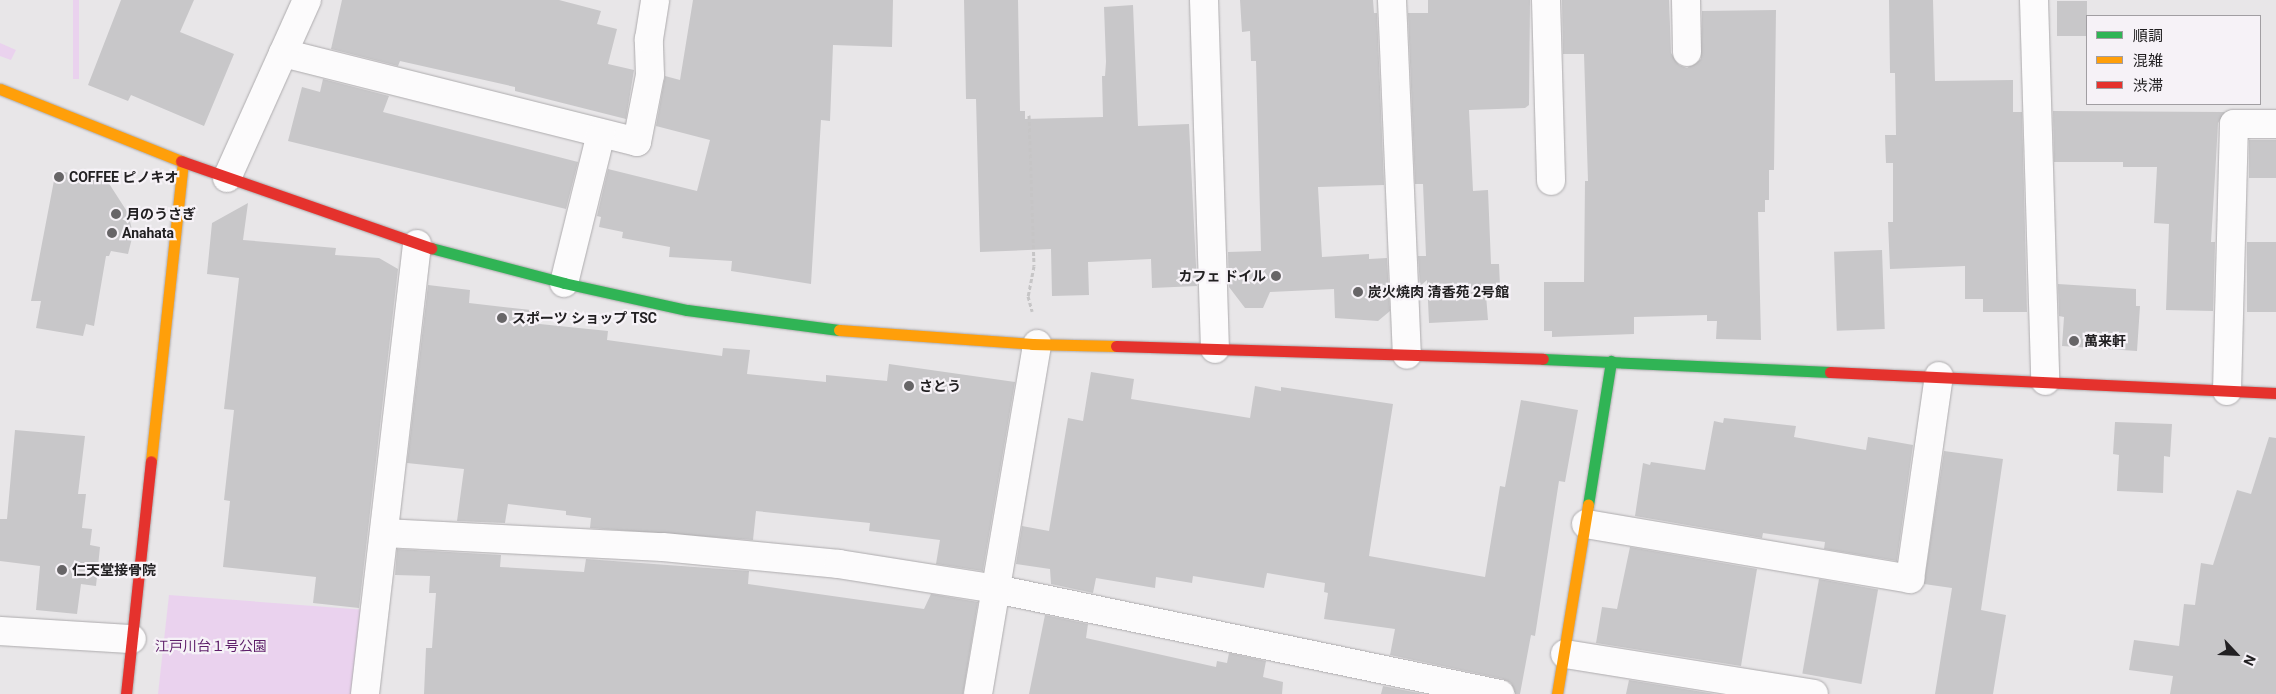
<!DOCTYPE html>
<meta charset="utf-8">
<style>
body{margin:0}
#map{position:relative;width:2276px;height:694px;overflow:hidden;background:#e8e6e8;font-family:Roboto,"Noto Sans JP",sans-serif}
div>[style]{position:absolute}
.green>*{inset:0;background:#ead2ee;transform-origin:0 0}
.building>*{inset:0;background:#c8c7c9;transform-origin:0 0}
.path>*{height:3px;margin-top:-1.5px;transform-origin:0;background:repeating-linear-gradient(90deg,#c6c5c6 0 4px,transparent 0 6.5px)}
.roads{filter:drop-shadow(0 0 1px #adabad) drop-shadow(0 0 1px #adabad)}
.street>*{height:28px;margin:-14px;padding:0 14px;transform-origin:14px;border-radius:14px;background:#fcfbfc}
.fast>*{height:11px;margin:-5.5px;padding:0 5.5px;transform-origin:5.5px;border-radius:5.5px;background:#30b455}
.slow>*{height:11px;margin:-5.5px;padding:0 5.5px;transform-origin:5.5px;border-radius:5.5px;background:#ff9f0a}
.jam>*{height:11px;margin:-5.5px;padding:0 5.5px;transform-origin:5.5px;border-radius:5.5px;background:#e5322d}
.dots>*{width:14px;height:14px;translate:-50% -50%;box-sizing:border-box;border:2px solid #f6f2f7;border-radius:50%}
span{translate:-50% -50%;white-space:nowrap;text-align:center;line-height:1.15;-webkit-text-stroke:4.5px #f6f2f7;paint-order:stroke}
.poi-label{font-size:14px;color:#222022;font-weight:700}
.left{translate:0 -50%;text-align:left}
.right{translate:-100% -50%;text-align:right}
.park-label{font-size:14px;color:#5e1f6a}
.legend{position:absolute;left:2086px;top:15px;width:175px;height:90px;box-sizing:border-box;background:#f6f2f7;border:1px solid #a19ea2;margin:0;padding:6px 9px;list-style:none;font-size:15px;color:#222022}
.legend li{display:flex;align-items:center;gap:10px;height:25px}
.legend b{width:25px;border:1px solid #a19ea2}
.north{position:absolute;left:2211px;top:629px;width:50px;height:50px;-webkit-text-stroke:4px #f6f2f7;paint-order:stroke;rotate:115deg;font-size:14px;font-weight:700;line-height:20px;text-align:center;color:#222022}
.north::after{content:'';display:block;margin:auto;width:18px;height:22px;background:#222022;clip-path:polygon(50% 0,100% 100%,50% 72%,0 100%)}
</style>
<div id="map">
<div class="green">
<div style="left:73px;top:0;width:6px;height:79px"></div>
<div style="clip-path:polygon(0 43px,16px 50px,11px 60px,0 56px)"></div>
<div style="clip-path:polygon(169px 595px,366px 610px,356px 694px,158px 694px)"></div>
</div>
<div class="building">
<div style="clip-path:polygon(121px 0,194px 0,180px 32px,234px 54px,204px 126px,131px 95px,128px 101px,88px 85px)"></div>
<div style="clip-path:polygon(342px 0,559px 0,601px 11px,597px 24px,617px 29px,608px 64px,634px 70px,626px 119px,515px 91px,515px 87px,400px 61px,398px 66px,331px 49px)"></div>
<div style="clip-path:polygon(693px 0,893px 0,892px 47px,833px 45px,830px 121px,821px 120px,811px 284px,731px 271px,732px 261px,669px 257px,670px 247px,622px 238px,623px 232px,599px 227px,601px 217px,597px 216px,608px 169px,697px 191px,710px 140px,656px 126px,665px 76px,680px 80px)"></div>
<div style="clip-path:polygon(964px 0,1018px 0,1020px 111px,1025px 111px,1025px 119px,1103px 117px,1102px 76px,1105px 76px,1106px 62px,1104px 7px,1133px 5px,1138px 126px,1189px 124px,1197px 286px,1152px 288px,1151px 259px,1088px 262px,1089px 295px,1052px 296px,1051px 249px,980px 252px,976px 99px,966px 99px)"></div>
<div style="clip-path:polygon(1240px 0,1373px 0,1374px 13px,1377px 13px,1384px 185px,1318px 187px,1322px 257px,1369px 254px,1369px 259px,1387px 258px,1390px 311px,1378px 321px,1335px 318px,1334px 289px,1270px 292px,1263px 308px,1245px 308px,1229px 287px,1228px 252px,1261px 251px,1256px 61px,1251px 61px,1250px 31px,1242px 32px)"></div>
<div style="clip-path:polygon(1428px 0,1530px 0,1529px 105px,1525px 108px,1469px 110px,1473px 191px,1488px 190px,1491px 264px,1499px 264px,1500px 286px,1486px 295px,1488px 320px,1429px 323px,1427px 280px,1420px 286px,1418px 256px,1426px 256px,1423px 184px,1415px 184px,1408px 13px,1428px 13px)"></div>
<div style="clip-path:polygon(1562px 0,1669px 0,1671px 53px,1679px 65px,1687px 68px,1701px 59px,1702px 11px,1776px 10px,1774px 170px,1769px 170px,1769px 200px,1765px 200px,1765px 212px,1758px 212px,1761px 340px,1716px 339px,1717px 321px,1707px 321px,1707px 315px,1634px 317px,1634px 334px,1552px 337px,1552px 331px,1544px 331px,1544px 282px,1584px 282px,1585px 181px,1588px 181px,1584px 54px,1563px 54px)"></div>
<div style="clip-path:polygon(1889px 0,1933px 0,1935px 81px,2013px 80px,2013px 112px,2022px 112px,2027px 312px,1983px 312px,1983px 299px,1965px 299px,1965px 266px,1890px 269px,1888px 222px,1893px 222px,1893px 163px,1886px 163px,1885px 135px,1896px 135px,1895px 73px,1890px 73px)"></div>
<div style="left:2087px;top:1px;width:35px;height:30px;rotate:90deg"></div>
<div style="clip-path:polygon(323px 79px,389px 96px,383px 112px,578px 162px,566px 209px,288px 141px,302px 87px,320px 92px)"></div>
<div style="clip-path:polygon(2053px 111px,2225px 112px,2218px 123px,2215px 176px,2211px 242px,2215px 242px,2213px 311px,2166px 310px,2169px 224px,2154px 223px,2157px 167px,2123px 167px,2123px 162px,2054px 162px)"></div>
<div style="left:2249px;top:140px;width:27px;height:38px"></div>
<div style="clip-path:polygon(56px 170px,108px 182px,128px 213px,133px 234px,128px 254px,111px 251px,109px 256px,106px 256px,94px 326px,86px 324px,83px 336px,36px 328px,41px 301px,31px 301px)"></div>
<div style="clip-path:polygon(248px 203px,243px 240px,336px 248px,335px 255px,379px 258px,398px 269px,359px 608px,313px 603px,316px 577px,223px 567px,230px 501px,224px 500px,234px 410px,224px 409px,239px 278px,207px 274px,212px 223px)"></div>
<div style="left:2247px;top:242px;width:29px;height:70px"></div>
<div style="left:1882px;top:250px;width:79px;height:48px;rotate:88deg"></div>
<div style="clip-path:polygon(2058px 284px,2136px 289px,2136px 306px,2140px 306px,2137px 351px,2062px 346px,2064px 317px,2059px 316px)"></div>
<div style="clip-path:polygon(428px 285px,470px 290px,469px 303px,531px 310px,530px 323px,608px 331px,607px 340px,722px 356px,723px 348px,750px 350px,747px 374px,826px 382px,826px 375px,887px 381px,889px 364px,1015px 382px,983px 571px,936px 564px,940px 540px,869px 531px,870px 523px,756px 511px,753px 540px,590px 528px,591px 518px,566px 515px,566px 511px,508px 504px,505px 523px,457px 521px,464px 469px,407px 463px)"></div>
<div style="clip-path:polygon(1091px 372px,1134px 379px,1131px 399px,1250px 418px,1255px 386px,1281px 391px,1281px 387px,1393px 404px,1369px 556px,1485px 577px,1500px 486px,1505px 487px,1521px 400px,1578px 410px,1565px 482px,1559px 481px,1535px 636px,1531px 635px,1520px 694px,1515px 694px,1511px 683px,1503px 679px,1390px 655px,1395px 629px,1324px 619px,1328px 593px,1324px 592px,1325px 583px,1267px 573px,1264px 588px,1193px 576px,1192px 583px,1156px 577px,1155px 588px,1096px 578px,1093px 593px,1051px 584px,1050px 569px,1016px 564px,1022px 526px,1049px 531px,1068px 418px,1083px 421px)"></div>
<div style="clip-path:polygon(1724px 418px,1796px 426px,1794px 437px,1866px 450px,1868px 437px,1913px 445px,1897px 561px,1824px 549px,1825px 542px,1763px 533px,1762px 538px,1635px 516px,1643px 463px,1650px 465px,1651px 462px,1705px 470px,1714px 421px,1723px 423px)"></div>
<div style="clip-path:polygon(2115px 422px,2172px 424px,2170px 457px,2164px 456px,2163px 493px,2117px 491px,2119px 455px,2113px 454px)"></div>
<div style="clip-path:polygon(15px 430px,85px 436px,78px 494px,86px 494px,82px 528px,92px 529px,90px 545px,100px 547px,96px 586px,81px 584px,77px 614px,36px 610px,40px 566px,0 561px,0 519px,7px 519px)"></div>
<div style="clip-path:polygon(2269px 437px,2276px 438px,2276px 694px,2170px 694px,2173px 676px,2129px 670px,2134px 640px,2179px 646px,2184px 604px,2195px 605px,2201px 563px,2213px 565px,2237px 490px,2251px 494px)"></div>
<div style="clip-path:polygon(1944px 451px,2003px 459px,1981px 610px,2006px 615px,1993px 694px,1935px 694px,1952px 588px,1924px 584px)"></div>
<div style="clip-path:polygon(1630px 547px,1757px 569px,1741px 666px,1596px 643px,1602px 607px,1617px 609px)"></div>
<div style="clip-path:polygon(397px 549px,501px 555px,500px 567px,584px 572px,586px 559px,749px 571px,748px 584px,924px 609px,931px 594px,978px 602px,963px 694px,424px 694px,426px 648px,432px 648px,436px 593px,429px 593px,430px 576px,395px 575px)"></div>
<div style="left:1819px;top:579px;width:60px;height:96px;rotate:10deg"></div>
<div style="clip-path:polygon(1045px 615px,1088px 624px,1086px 638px,1216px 667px,1217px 661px,1227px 663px,1229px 653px,1266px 661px,1263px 677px,1283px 682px,1282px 694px,1029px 694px)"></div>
<div style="clip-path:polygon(1629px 680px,1715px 694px,1626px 694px)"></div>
<div style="clip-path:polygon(1383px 686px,1423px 694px,1381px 694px)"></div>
</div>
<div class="path">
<div style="left:1029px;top:115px;width:151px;rotate:88.1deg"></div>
<div style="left:1034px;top:266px;width:31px;rotate:101deg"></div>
<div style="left:1028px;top:296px;width:16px;rotate:75deg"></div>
</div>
<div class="roads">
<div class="street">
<div style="left:1204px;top:0;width:349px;rotate:88.2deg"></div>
<div style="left:1392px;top:0;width:355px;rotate:87.6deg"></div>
<div style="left:1546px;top:0;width:181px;rotate:88.4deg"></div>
<div style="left:1686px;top:0;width:52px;rotate:88.9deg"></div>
<div style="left:2034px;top:0;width:381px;rotate:88.3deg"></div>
<div style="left:283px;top:53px;width:365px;rotate:14.1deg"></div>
<div style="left:637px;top:142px;width:68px;rotate:-79deg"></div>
<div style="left:650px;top:75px;width:36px;rotate:-92deg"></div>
<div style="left:649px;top:39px;width:39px;rotate:-81deg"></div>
<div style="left:227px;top:178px;width:195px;rotate:-65.8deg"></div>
<div style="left:564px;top:283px;width:154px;rotate:-76.1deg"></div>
<div style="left:2227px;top:391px;width:267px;rotate:-88.5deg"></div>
<div style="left:2234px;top:124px;width:42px"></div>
<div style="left:1586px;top:524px;width:329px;rotate:9.6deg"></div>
<div style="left:1910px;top:579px;width:205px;rotate:-81.9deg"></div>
<div style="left:384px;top:533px;width:279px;rotate:2.9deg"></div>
<div style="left:663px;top:547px;width:177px;rotate:5.5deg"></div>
<div style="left:839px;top:564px;width:159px;rotate:9deg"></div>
<div style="left:996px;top:589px;width:515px;rotate:11.77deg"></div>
<div style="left:0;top:631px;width:132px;rotate:3.5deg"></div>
<div style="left:1565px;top:654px;width:252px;rotate:9.1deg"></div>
<div style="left:365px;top:694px;width:453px;rotate:-83.4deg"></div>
<div style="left:978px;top:694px;width:355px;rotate:-80.4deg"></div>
</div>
<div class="fast">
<div style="left:431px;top:248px;width:138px;rotate:14.7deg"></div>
<div style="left:564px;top:283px;width:126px;rotate:12.4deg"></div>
<div style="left:687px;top:310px;width:153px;rotate:7.5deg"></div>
<div style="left:1543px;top:359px;width:287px;rotate:2.6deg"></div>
<div style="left:1588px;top:505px;width:146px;rotate:-80.9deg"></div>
</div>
<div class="slow">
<div style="left:0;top:89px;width:195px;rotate:21.7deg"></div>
<div style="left:839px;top:330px;width:194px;rotate:4.1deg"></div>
<div style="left:1032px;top:344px;width:84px;rotate:1.4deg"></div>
<div style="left:151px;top:461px;width:301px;rotate:-83.9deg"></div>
<div style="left:1557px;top:694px;width:192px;rotate:-80.7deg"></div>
</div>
<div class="jam">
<div style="left:181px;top:161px;width:265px;rotate:19.2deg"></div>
<div style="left:1116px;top:346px;width:427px;rotate:1.7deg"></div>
<div style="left:1830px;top:372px;width:446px;rotate:2.7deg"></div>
<div style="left:126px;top:694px;width:234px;rotate:-83.9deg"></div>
</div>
</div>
<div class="dots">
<div style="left:59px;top:177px;background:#676567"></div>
<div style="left:116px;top:214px;background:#676567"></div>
<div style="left:112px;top:233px;background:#676567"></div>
<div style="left:1276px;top:276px;background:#676567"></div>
<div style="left:1358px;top:292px;background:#676567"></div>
<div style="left:502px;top:318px;background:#676567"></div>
<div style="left:2074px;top:341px;background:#676567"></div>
<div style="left:909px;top:386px;background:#676567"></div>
<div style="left:62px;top:570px;background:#676567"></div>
</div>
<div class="poi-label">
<span class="left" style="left:69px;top:177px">COFFEE ピノキオ</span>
<span class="left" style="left:126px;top:214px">月のうさぎ</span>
<span class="left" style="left:122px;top:233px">Anahata</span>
<span class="right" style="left:1266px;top:276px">カフェ ドイル</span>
<span class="left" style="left:1368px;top:292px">炭火焼肉 清香苑 2号館</span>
<span class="left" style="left:512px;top:318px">スポーツ ショップ TSC</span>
<span class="left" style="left:2084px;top:341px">萬来軒</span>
<span class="left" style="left:919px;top:386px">さとう</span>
<span class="left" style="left:72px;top:570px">仁天堂接骨院</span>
</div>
<div class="park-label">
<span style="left:211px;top:646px">江戸川台１号公園</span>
</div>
<ul class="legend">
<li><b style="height:6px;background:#30b455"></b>順調</li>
<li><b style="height:6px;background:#ff9f0a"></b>混雑</li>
<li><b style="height:6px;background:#e5322d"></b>渋滞</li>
</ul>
<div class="north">N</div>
</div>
